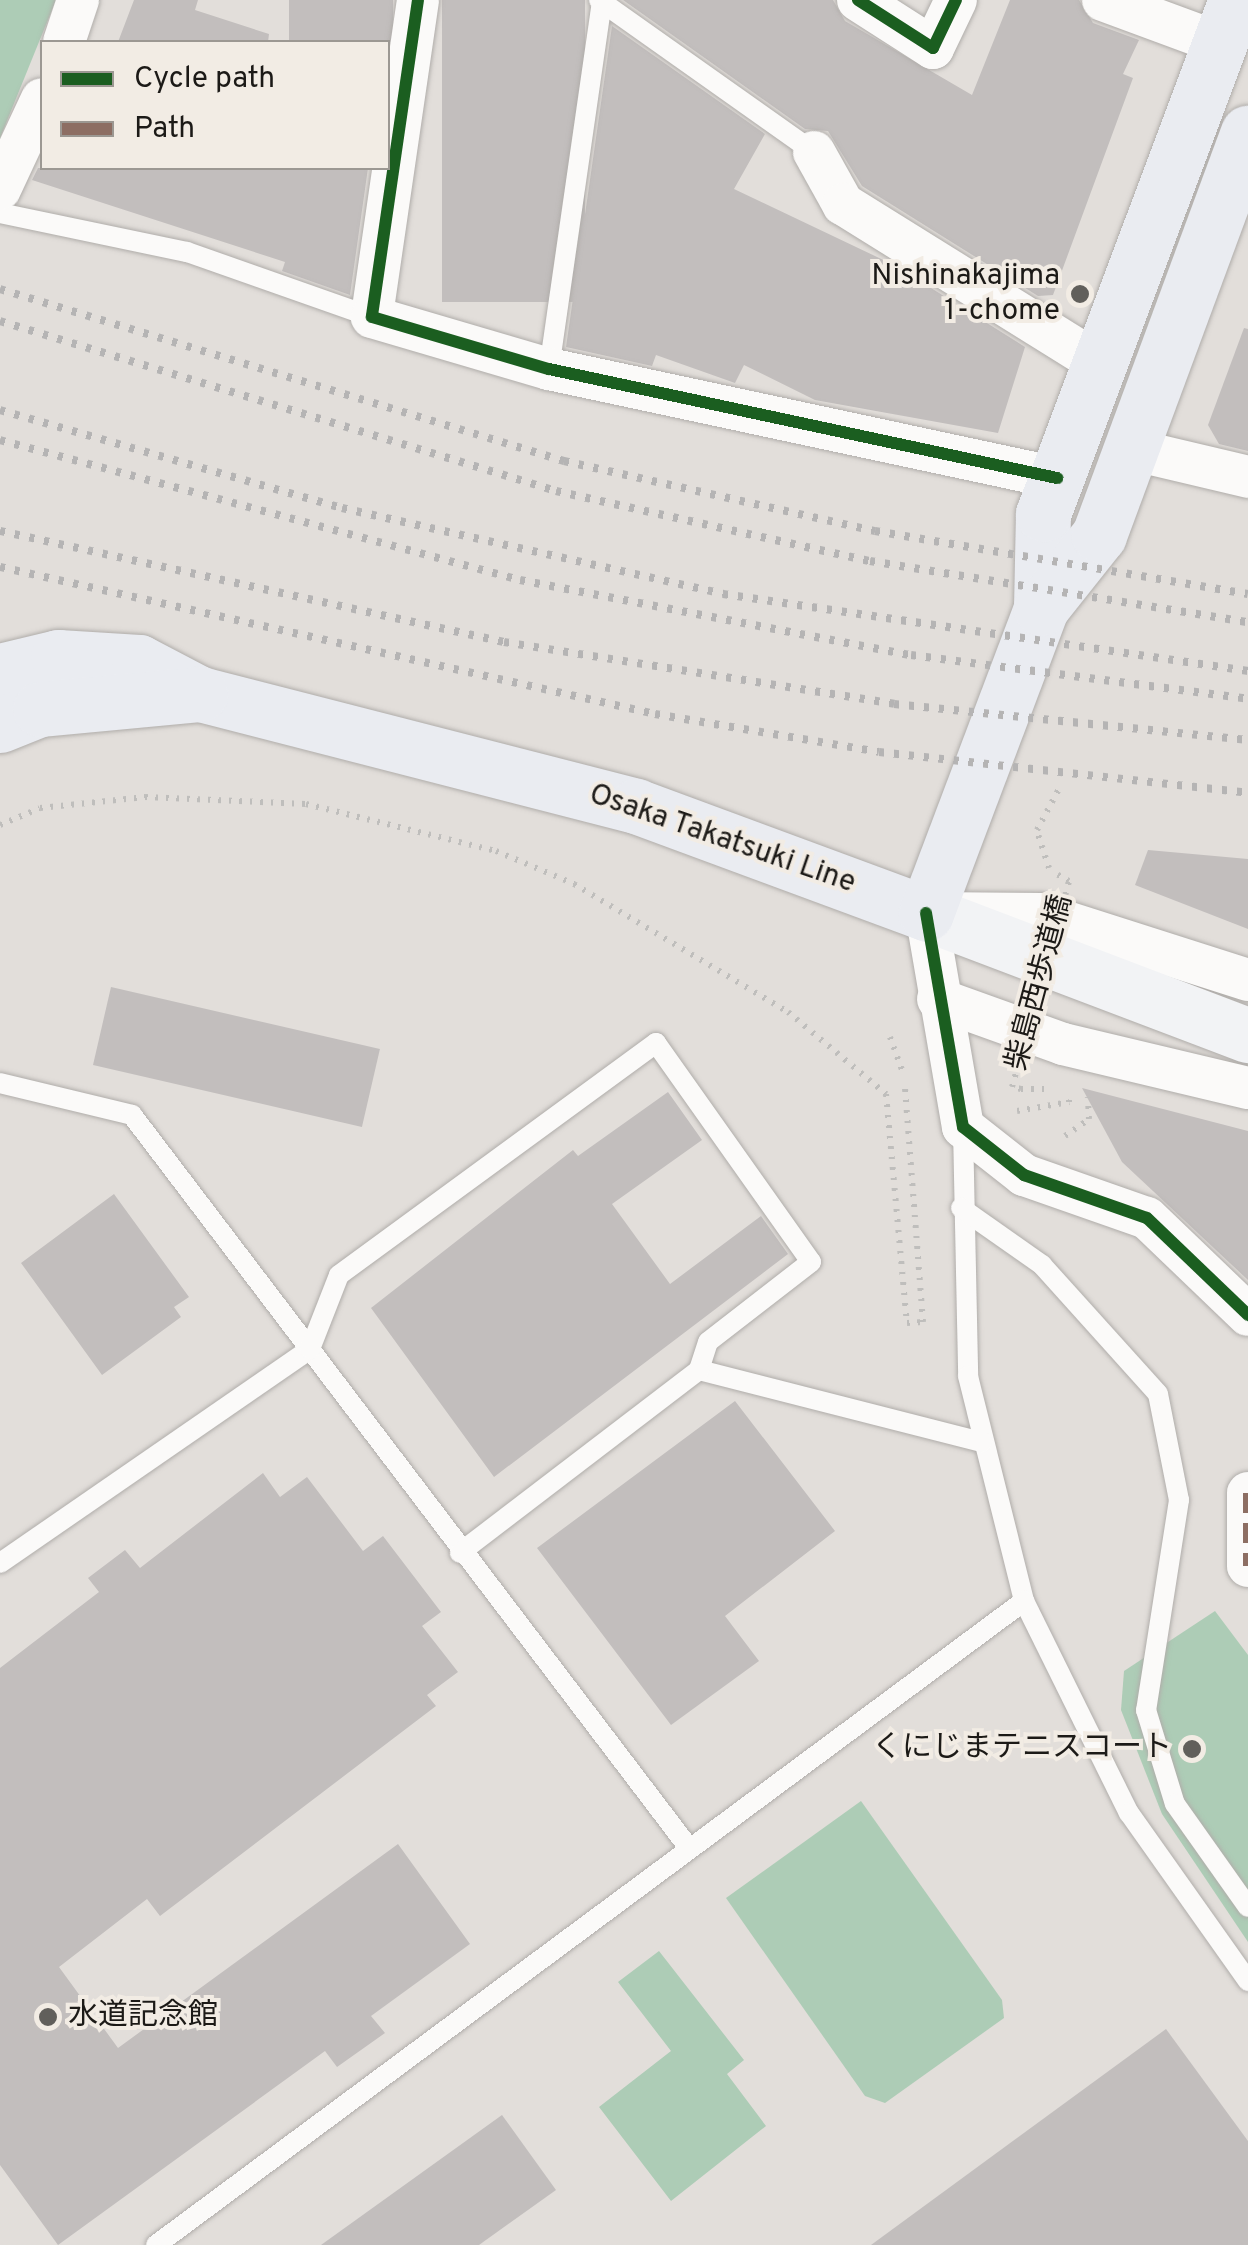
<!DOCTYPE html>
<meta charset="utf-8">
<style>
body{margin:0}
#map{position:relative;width:1248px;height:2245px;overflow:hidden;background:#e2deda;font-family:Overpass,"Noto Sans JP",sans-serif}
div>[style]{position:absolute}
.green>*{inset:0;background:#adccb6}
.building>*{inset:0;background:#c2bebd;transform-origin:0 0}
.path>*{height:6px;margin-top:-3px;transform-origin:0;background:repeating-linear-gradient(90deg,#bfbebc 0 2.5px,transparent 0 10.5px)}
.roads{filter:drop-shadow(0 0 2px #b0adaa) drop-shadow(0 0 2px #b0adaa)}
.lane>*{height:20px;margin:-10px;padding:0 10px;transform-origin:10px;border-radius:10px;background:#fbfaf9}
.street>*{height:42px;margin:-21px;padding:0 21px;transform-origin:21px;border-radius:21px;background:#fbfaf9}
.secondary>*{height:55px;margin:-27.5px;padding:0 27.5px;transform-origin:27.5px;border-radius:27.5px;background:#f2f3f5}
.primary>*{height:55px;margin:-27.5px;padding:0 27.5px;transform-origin:27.5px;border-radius:27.5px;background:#eaecf1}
.rail>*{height:8px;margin-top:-4px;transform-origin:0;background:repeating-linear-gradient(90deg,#b5b4b4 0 5px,transparent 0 15px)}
.path-bridge>*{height:6px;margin-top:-3px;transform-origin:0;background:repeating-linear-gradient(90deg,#bfbebc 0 2.5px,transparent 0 10.5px)}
.quiet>*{height:10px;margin-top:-5px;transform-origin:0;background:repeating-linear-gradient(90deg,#8d6e63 0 20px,transparent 0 30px)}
.cycleway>*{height:12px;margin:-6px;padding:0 6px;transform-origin:6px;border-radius:6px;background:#1b5e20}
.dots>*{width:28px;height:28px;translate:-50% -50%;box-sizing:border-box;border:5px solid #f2ece4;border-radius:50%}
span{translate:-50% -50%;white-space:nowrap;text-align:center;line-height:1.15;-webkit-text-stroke:8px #f2ece4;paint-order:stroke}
.poi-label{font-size:30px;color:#1c1a17}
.right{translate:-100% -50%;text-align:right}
.left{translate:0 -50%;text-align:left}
.street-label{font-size:30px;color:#1c1a17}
.legend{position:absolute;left:40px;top:40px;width:350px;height:130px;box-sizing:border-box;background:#f2ece4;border:2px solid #9c9892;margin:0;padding:12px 18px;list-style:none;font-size:30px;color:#1c1a17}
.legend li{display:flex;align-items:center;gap:20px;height:50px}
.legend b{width:50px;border:2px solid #9c9892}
</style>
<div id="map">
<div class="green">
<div style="clip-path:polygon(0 0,56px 0,0 138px)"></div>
<div style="clip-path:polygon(1215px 1611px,1248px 1655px,1248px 1942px,1162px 1814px,1121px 1710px,1124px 1671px)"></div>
<div style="clip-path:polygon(861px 1801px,1002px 2000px,1004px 2018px,885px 2103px,865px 2096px,726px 1898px)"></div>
<div style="clip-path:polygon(659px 1951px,744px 2060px,727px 2074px,766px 2126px,671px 2201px,599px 2107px,671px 2051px,618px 1982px)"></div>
</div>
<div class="building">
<div style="clip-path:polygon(134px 0,198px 0,195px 10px,269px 34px,268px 42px,118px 42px)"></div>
<div style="left:289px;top:0;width:104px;height:42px"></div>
<div style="left:442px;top:0;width:143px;height:302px"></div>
<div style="clip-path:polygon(623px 0,833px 0,845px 21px,972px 95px,1010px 0,1079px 0,1093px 23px,1139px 40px,1123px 74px,1133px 78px,1053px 295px,1038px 296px,862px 186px,828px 131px,805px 129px)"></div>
<div style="clip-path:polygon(612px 26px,765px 134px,734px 189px,896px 266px,1025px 347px,998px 433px,815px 400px,744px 365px,735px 383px,656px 355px,652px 366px,566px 347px)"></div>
<div style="clip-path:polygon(38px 168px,368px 168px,350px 295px,282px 271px,285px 262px,32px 180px)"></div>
<div style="clip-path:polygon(1244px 328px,1248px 329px,1248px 451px,1219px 444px,1208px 425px)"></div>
<div style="clip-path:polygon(1148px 850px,1248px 859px,1248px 929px,1135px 885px)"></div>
<div style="left:111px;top:987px;width:276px;height:80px;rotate:13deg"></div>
<div style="clip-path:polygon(1082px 1088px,1248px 1131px,1248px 1280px,1122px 1162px)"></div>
<div style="clip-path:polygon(668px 1092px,702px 1140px,612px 1204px,670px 1284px,761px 1216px,788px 1254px,494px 1477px,371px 1308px,573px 1150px,578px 1156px)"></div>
<div style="clip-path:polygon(114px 1194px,189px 1297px,174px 1307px,181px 1317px,102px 1375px,21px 1263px)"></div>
<div style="clip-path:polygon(735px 1401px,835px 1531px,725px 1616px,759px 1661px,671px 1725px,537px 1548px)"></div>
<div style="clip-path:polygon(263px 1473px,280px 1497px,307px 1477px,363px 1551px,383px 1536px,441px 1612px,422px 1626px,458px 1672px,427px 1695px,436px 1706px,160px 1916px,147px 1899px,59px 1967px,118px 2048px,398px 1844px,470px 1944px,371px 2016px,385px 2033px,337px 2067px,325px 2051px,58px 2245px,0 2165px,0 1668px,99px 1592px,88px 1578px,125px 1550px,140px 1568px)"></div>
<div style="clip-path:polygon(1166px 2029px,1248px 2141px,1248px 2245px,871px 2245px)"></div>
<div style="clip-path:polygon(502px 2115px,556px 2190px,479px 2245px,321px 2245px)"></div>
</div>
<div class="path">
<div style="left:0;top:825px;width:43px;rotate:-23deg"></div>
<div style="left:40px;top:808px;width:106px;rotate:-6deg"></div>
<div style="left:145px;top:797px;width:161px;rotate:2.5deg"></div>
<div style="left:306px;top:804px;width:196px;rotate:13.9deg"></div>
<div style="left:496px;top:851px;width:85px;rotate:22.9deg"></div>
<div style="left:574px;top:884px;width:249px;rotate:30.9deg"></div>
<div style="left:788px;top:1012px;width:128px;rotate:39.9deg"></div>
<div style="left:886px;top:1094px;width:230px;rotate:84.8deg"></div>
<div style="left:907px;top:1323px;width:16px;rotate:-4deg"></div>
<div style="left:923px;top:1322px;width:234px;rotate:-94.4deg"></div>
<div style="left:1049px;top:868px;width:40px;rotate:-108deg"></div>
<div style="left:1037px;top:830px;width:49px;rotate:-61.9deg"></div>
<div style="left:890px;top:1037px;width:37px;rotate:70deg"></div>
<div style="left:1021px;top:1089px;width:25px"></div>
<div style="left:1017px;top:1111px;width:53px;rotate:-9.8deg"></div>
<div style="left:1069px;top:1102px;width:8px;rotate:-90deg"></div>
<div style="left:1065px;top:1136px;width:29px;rotate:-35deg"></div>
<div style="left:1089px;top:1119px;width:22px;rotate:-93deg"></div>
</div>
<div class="roads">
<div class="lane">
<div style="left:599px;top:0;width:263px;rotate:35.3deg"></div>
<div style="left:0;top:213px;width:191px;rotate:11.8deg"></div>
<div style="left:187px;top:252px;width:196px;rotate:19.4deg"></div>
<div style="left:549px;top:369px;width:371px;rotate:-81.8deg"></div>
<div style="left:0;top:1083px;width:136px;rotate:13.6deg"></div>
<div style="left:132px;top:1115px;width:921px;rotate:52.77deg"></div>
<div style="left:963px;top:1128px;width:248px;rotate:88.8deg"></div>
<div style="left:968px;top:1376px;width:232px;rotate:76deg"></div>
<div style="left:1024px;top:1601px;width:237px;rotate:63.7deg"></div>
<div style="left:1129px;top:1813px;width:206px;rotate:54.7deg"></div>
<div style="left:961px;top:1208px;width:99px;rotate:35.1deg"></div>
<div style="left:1042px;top:1265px;width:173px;rotate:48deg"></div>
<div style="left:1158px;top:1394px;width:108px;rotate:78.8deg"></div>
<div style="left:1179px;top:1500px;width:213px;rotate:98.9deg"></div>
<div style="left:1146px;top:1710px;width:98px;rotate:72.9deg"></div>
<div style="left:1175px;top:1804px;width:126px;rotate:54.7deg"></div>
<div style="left:699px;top:1370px;width:292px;rotate:14.3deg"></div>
<div style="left:0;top:1563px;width:377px;rotate:-34.6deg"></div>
<div style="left:310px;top:1349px;width:79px;rotate:-68.6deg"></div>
<div style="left:339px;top:1275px;width:393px;rotate:-36.2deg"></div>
<div style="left:656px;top:1043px;width:268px;rotate:54.7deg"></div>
<div style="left:811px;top:1262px;width:130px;rotate:142.2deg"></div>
<div style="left:708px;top:1342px;width:29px;rotate:108deg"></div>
<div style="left:699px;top:1370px;width:301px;rotate:142.6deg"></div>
<div style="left:156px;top:2245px;width:1081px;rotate:-36.57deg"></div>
</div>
<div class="street">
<div style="left:418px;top:0;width:320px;rotate:98.3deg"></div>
<div style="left:372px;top:317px;width:184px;rotate:16.4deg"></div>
<div style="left:549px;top:369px;width:520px;rotate:12.11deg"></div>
<div style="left:858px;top:0;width:89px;rotate:32.6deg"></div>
<div style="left:933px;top:48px;width:53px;rotate:-64.4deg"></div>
<div style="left:1103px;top:0;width:124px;rotate:20.3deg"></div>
<div style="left:64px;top:42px;width:44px;rotate:-71.6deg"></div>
<div style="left:814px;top:152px;width:60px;rotate:60.9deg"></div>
<div style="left:843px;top:204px;width:299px;rotate:31.9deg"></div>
<div style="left:0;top:189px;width:99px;rotate:-65deg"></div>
<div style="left:1130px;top:449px;width:121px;rotate:13.3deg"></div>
<div style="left:1248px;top:980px;width:217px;rotate:-162.3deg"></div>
<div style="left:1041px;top:914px;width:115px;rotate:-179.5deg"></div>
<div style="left:926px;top:913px;width:217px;rotate:80.2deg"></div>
<div style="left:963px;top:1127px;width:78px;rotate:38.2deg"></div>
<div style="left:1024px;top:1175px;width:130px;rotate:19.3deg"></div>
<div style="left:1147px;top:1218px;width:140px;rotate:43.8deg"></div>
<div style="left:938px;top:999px;width:133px;rotate:19.8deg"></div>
<div style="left:1063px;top:1044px;width:190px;rotate:13.4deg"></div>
<div style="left:1248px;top:1493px;width:73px;rotate:90deg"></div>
</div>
<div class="secondary">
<div style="left:926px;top:913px;width:344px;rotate:20.8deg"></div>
</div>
<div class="primary">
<div style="left:1041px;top:608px;width:94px;rotate:-88.8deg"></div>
<div style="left:1043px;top:514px;width:549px;rotate:-69.42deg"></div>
<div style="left:0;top:671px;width:60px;rotate:-13.6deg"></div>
<div style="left:58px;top:657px;width:81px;rotate:3.5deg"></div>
<div style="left:139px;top:662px;width:69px;rotate:27.7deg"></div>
<div style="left:200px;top:694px;width:450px;rotate:14.4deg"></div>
<div style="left:636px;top:806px;width:309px;rotate:20.3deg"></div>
<div style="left:926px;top:913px;width:326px;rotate:-69.3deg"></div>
<div style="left:1041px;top:608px;width:93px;rotate:-51.5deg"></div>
<div style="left:1099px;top:535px;width:429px;rotate:-69.7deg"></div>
<div style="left:0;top:725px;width:43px;rotate:-21.8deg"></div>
<div style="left:40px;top:709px;width:161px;rotate:-5.4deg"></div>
</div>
</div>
<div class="rail">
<div style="left:0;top:289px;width:590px;rotate:16.96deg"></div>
<div style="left:564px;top:461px;width:319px;rotate:12.7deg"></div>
<div style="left:875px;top:531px;width:378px;rotate:9.6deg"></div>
<div style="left:0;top:321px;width:581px;rotate:17deg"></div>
<div style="left:556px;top:491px;width:322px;rotate:12.6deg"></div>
<div style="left:870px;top:561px;width:383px;rotate:9.2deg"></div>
<div style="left:0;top:410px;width:356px;rotate:16deg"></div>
<div style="left:342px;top:508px;width:391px;rotate:12.7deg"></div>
<div style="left:723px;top:594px;width:531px;rotate:8.34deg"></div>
<div style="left:0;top:440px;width:539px;rotate:15.07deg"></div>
<div style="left:520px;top:580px;width:398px;rotate:10.9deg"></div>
<div style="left:911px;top:655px;width:340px;rotate:7.4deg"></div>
<div style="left:0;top:531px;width:516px;rotate:12.42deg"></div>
<div style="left:504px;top:642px;width:395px;rotate:9deg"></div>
<div style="left:894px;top:704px;width:356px;rotate:5.8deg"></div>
<div style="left:0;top:567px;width:671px;rotate:12.65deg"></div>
<div style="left:655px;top:714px;width:227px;rotate:9.6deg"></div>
<div style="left:879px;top:752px;width:371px;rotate:6.3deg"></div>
</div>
<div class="path-bridge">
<div style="left:1021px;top:1089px;width:9px;rotate:-167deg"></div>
<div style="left:1012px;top:1087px;width:214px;rotate:-74.5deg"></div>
<div style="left:1069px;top:881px;width:13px;rotate:-151deg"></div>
</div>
<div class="quiet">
<div style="left:1248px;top:1493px;width:73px;rotate:90deg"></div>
</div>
<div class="cycleway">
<div style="left:418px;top:0;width:320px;rotate:98.3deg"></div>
<div style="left:372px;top:317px;width:184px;rotate:16.4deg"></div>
<div style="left:549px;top:369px;width:520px;rotate:12.11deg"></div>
<div style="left:858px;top:0;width:89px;rotate:32.6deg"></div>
<div style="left:933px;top:48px;width:53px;rotate:-64.4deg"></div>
<div style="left:926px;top:913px;width:217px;rotate:80.2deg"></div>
<div style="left:963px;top:1127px;width:78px;rotate:38.2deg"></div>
<div style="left:1024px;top:1175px;width:130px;rotate:19.3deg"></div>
<div style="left:1147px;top:1218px;width:140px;rotate:43.8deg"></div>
</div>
<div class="dots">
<div style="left:1080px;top:294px;background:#615f5b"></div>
<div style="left:1192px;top:1749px;background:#615f5b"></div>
<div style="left:48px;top:2017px;background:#615f5b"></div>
</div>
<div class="poi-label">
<span class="right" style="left:1060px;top:294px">Nishinakajima<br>1-chome</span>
<span class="right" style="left:1172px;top:1749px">くにじまテニスコート</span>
<span class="left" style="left:68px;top:2017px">水道記念館</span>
</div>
<div class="street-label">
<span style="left:722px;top:840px;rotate:19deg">Osaka Takatsuki Line</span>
<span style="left:1041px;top:983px;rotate:-75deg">柴島西歩道橋</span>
</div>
<ul class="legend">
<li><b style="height:12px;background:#1b5e20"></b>Cycle path</li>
<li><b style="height:12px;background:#8d6e63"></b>Path</li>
</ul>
</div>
